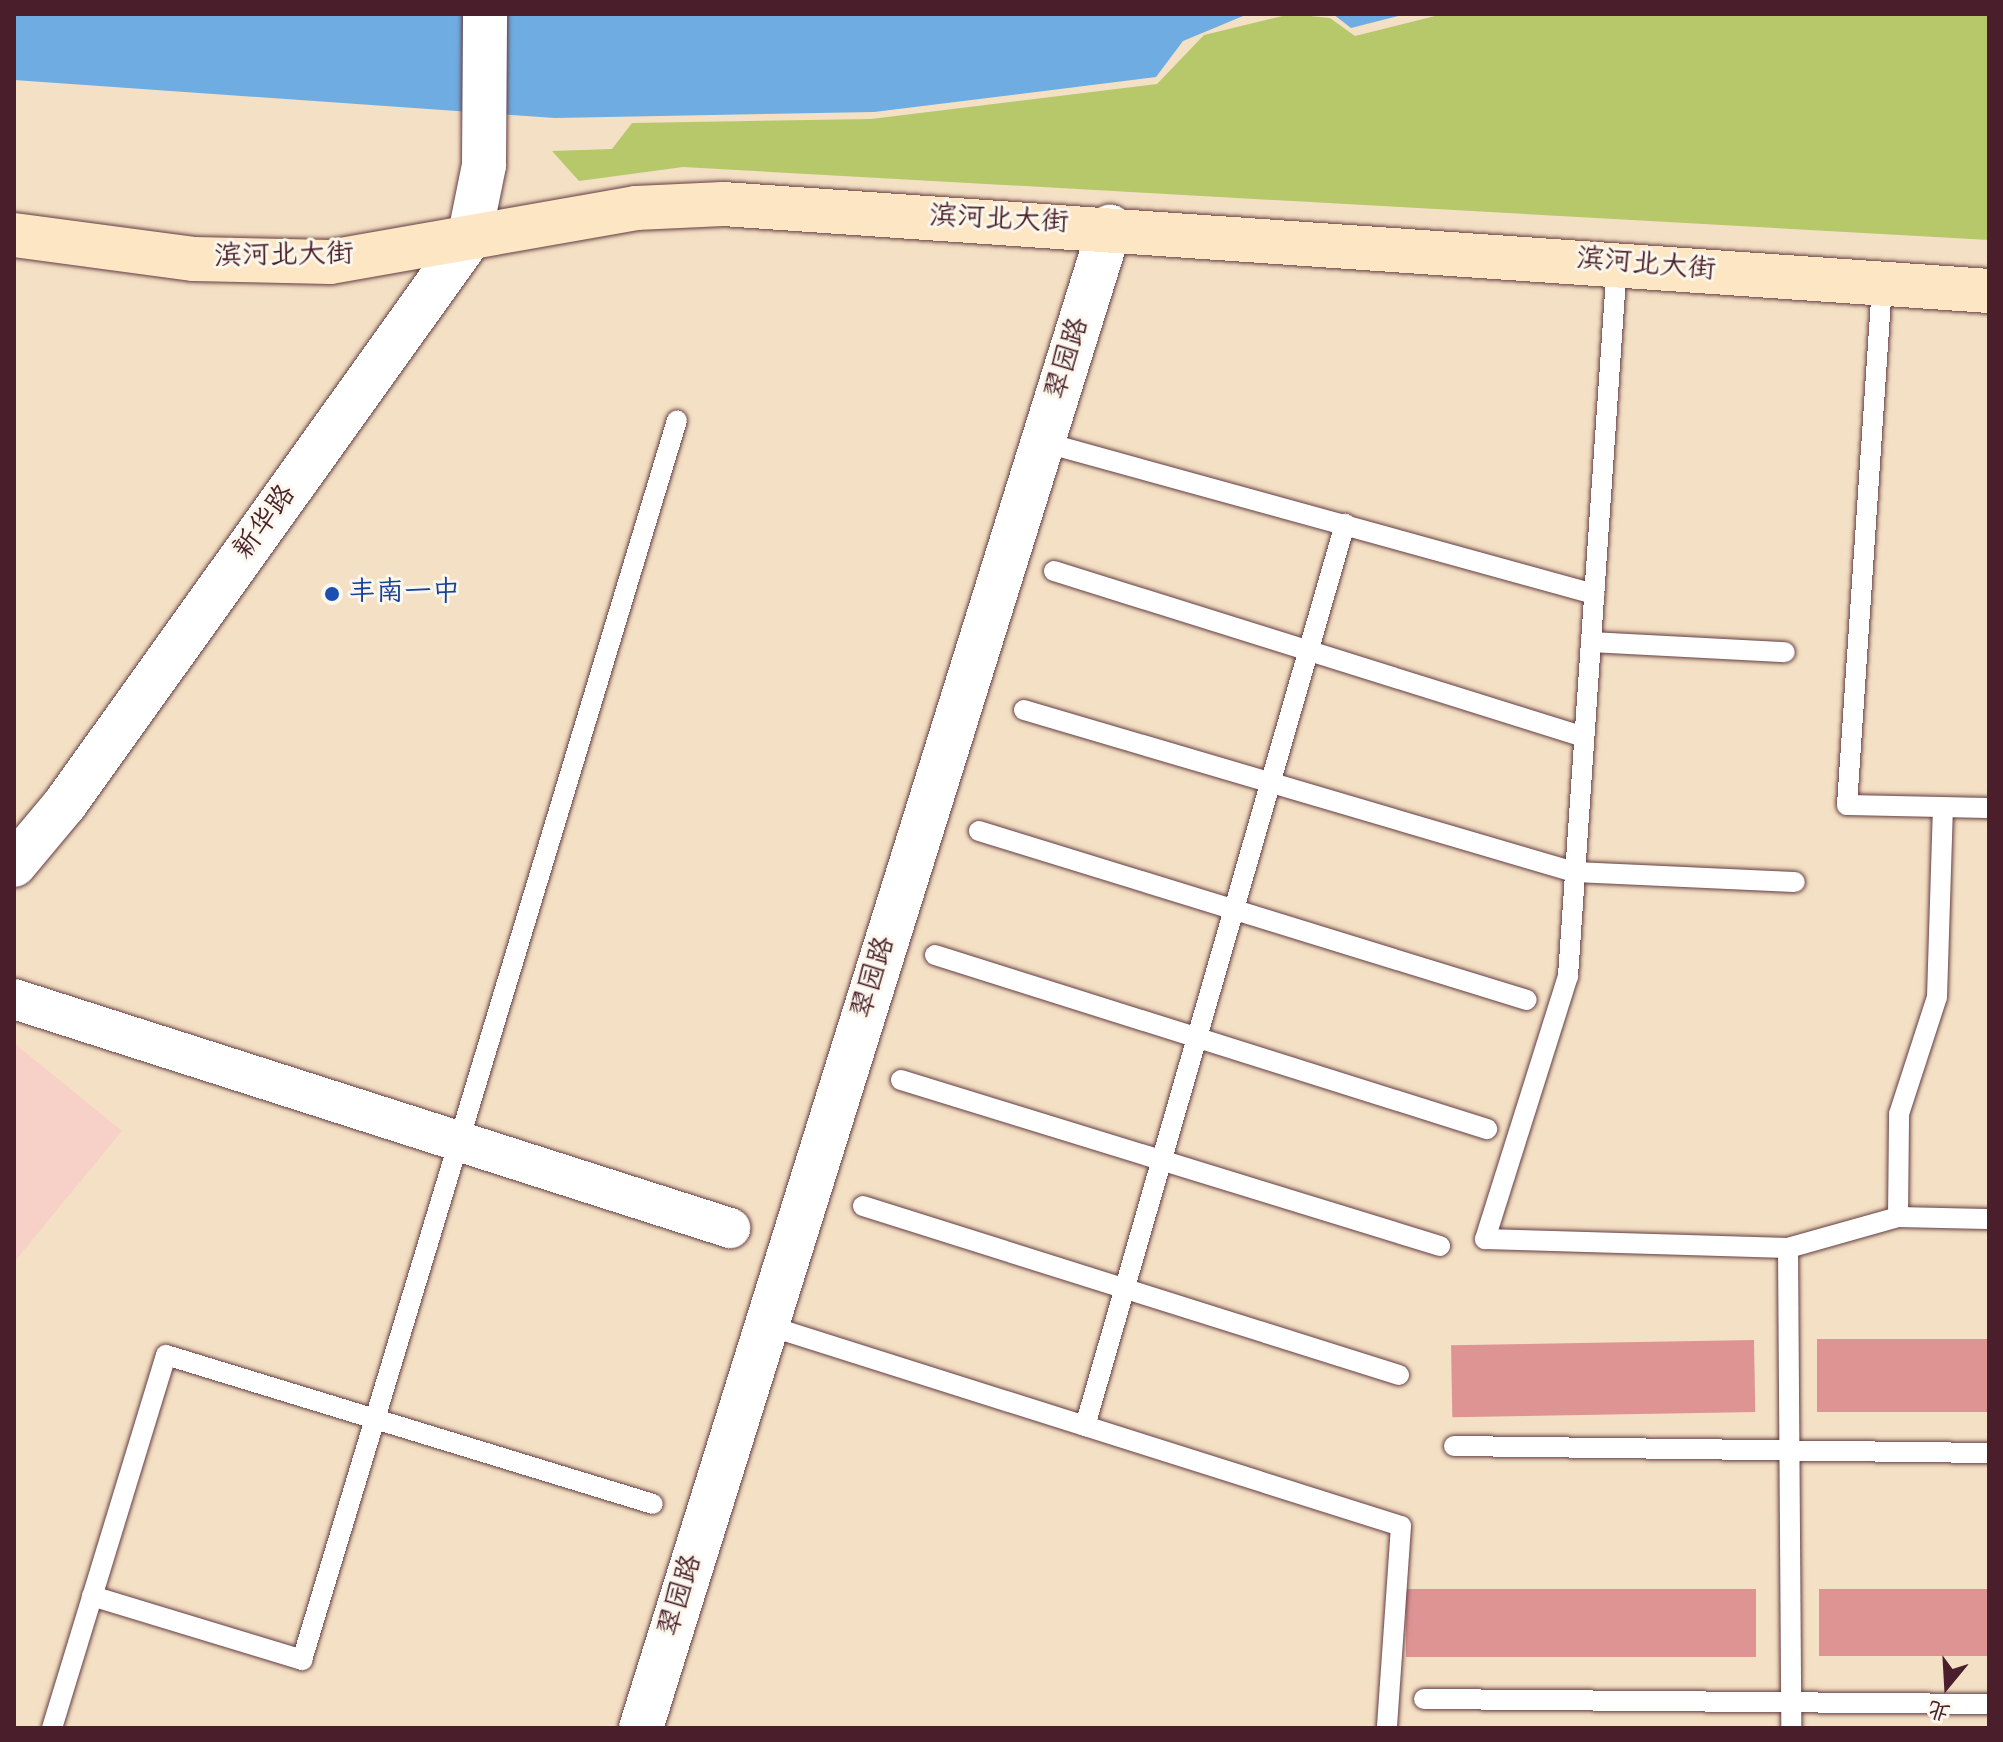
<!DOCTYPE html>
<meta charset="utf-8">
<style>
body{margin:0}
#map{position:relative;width:2003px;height:1742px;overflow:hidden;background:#f4e0c4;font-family:"Indie Flower","LXGW WenKai TC",sans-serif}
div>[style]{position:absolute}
.built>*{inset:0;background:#f7d1c8}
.green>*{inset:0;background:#b7c86b}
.water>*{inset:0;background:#6face1}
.building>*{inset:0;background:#de9493;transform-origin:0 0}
.roads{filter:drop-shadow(0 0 2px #643c42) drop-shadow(0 0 2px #643c42)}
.service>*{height:20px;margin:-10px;padding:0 10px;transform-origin:10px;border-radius:10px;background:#fff}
.minor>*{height:40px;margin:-20px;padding:0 20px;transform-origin:20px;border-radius:20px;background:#fff}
.tertiary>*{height:44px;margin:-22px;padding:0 22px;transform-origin:22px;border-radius:22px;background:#fff}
.secondary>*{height:44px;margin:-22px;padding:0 22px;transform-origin:22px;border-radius:22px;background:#fce6c4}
.dots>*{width:22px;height:22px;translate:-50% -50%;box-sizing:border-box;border:4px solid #fbf7ec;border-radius:50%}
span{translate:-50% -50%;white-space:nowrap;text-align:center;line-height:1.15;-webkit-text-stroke:6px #fbf7ec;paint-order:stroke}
.street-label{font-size:28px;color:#4a1f2b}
.transit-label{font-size:28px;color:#164399}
.left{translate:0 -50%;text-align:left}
.frame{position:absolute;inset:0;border:16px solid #4a1f2b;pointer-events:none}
.north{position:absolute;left:1907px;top:1646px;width:80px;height:80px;-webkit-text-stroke:6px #fbf7ec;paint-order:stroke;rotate:198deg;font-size:22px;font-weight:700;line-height:32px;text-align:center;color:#4a1f2b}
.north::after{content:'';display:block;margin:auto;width:28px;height:36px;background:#4a1f2b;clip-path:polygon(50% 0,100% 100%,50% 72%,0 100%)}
</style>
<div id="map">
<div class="built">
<div style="clip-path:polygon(14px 1043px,122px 1131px,14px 1262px)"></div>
</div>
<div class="green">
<div style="clip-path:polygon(1291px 14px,1330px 18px,1355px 36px,1443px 14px,1989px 14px,1989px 240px,683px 167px,579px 181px,552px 151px,612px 149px,632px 123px,871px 119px,1157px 84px,1204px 35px)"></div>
</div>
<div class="water">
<div style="clip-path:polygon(14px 14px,1248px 14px,1183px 41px,1156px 77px,874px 112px,555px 118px,14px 80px)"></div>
<div style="clip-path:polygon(1333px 14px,1406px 14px,1351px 28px)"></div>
</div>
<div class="building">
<div style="left:1817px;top:1339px;width:172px;height:73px"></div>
<div style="left:1754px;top:1340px;width:72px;height:303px;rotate:89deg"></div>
<div style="left:1756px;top:1589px;width:68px;height:350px;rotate:90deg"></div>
<div style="left:1989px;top:1589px;width:67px;height:170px;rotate:90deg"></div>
</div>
<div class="roads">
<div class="service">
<div style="left:1617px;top:263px;width:715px;rotate:93.93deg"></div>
<div style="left:1568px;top:976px;width:276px;rotate:107.5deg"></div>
<div style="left:1485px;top:1239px;width:303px;rotate:1.7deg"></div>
<div style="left:1788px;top:1248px;width:114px;rotate:-15.7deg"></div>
<div style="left:1898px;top:1217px;width:91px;rotate:1.3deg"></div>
<div style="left:1882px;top:285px;width:521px;rotate:93.85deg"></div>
<div style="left:1847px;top:805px;width:142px;rotate:1.2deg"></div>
<div style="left:1043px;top:442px;width:572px;rotate:15.42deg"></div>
<div style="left:1054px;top:571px;width:555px;rotate:17.39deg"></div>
<div style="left:1591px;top:642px;width:194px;rotate:3deg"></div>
<div style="left:1024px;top:710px;width:573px;rotate:16.41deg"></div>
<div style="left:1574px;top:872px;width:221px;rotate:2.6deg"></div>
<div style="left:979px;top:831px;width:573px;rotate:17.14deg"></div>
<div style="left:935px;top:955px;width:579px;rotate:17.5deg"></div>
<div style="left:901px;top:1080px;width:564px;rotate:17.12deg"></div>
<div style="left:863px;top:1206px;width:562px;rotate:17.5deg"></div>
<div style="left:1898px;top:1217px;width:103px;rotate:-89.4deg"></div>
<div style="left:1899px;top:1114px;width:123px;rotate:-72deg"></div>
<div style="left:1937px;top:997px;width:188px;rotate:-88.2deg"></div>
<div style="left:1788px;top:1248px;width:480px;rotate:89.6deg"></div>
<div style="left:766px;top:1325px;width:666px;rotate:17.56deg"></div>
<div style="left:1401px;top:1526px;width:202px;rotate:94deg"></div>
<div style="left:1085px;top:1426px;width:939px;rotate:-73.92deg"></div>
<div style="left:1454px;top:1446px;width:535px;rotate:0.75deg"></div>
<div style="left:92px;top:1596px;width:220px;rotate:16.9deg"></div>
<div style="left:302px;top:1660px;width:1295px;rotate:-73.17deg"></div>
<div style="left:1424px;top:1699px;width:565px;rotate:0.51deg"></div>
<div style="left:52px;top:1728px;width:390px;rotate:-73deg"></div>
<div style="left:166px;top:1355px;width:509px;rotate:17.01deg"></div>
</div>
<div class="minor">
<div style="left:14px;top:999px;width:752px;rotate:17.74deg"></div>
</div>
<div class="tertiary">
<div style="left:14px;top:865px;width:80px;rotate:-50.1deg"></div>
<div style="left:65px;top:804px;width:695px;rotate:-54.43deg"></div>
<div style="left:469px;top:239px;width:76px;rotate:-78.5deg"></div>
<div style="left:484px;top:165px;width:151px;rotate:-89.6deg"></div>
<div style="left:641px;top:1728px;width:1573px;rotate:-72.65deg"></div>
</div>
<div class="secondary">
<div style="left:14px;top:235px;width:182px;rotate:7.6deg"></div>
<div style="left:194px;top:259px;width:136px;rotate:1.3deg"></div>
<div style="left:330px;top:262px;width:311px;rotate:-10deg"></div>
<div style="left:636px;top:208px;width:87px;rotate:-2.6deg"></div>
<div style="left:723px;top:204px;width:1269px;rotate:3.93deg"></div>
</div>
</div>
<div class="dots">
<div style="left:332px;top:594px;background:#1a4fb4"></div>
</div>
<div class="street-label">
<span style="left:999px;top:221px;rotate:3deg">滨河北大街</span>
<span style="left:284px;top:257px;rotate:-1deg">滨河北大街</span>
<span style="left:1646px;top:266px;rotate:5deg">滨河北大街</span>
<span style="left:1069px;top:359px;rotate:-73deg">翠园路</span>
<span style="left:266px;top:523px;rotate:-54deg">新华路</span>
<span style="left:875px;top:978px;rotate:-73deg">翠园路</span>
<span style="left:682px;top:1596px;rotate:-73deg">翠园路</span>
</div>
<div class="transit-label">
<span class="left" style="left:348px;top:594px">丰南一中</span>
</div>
<div class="frame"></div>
<div class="north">北</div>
</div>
